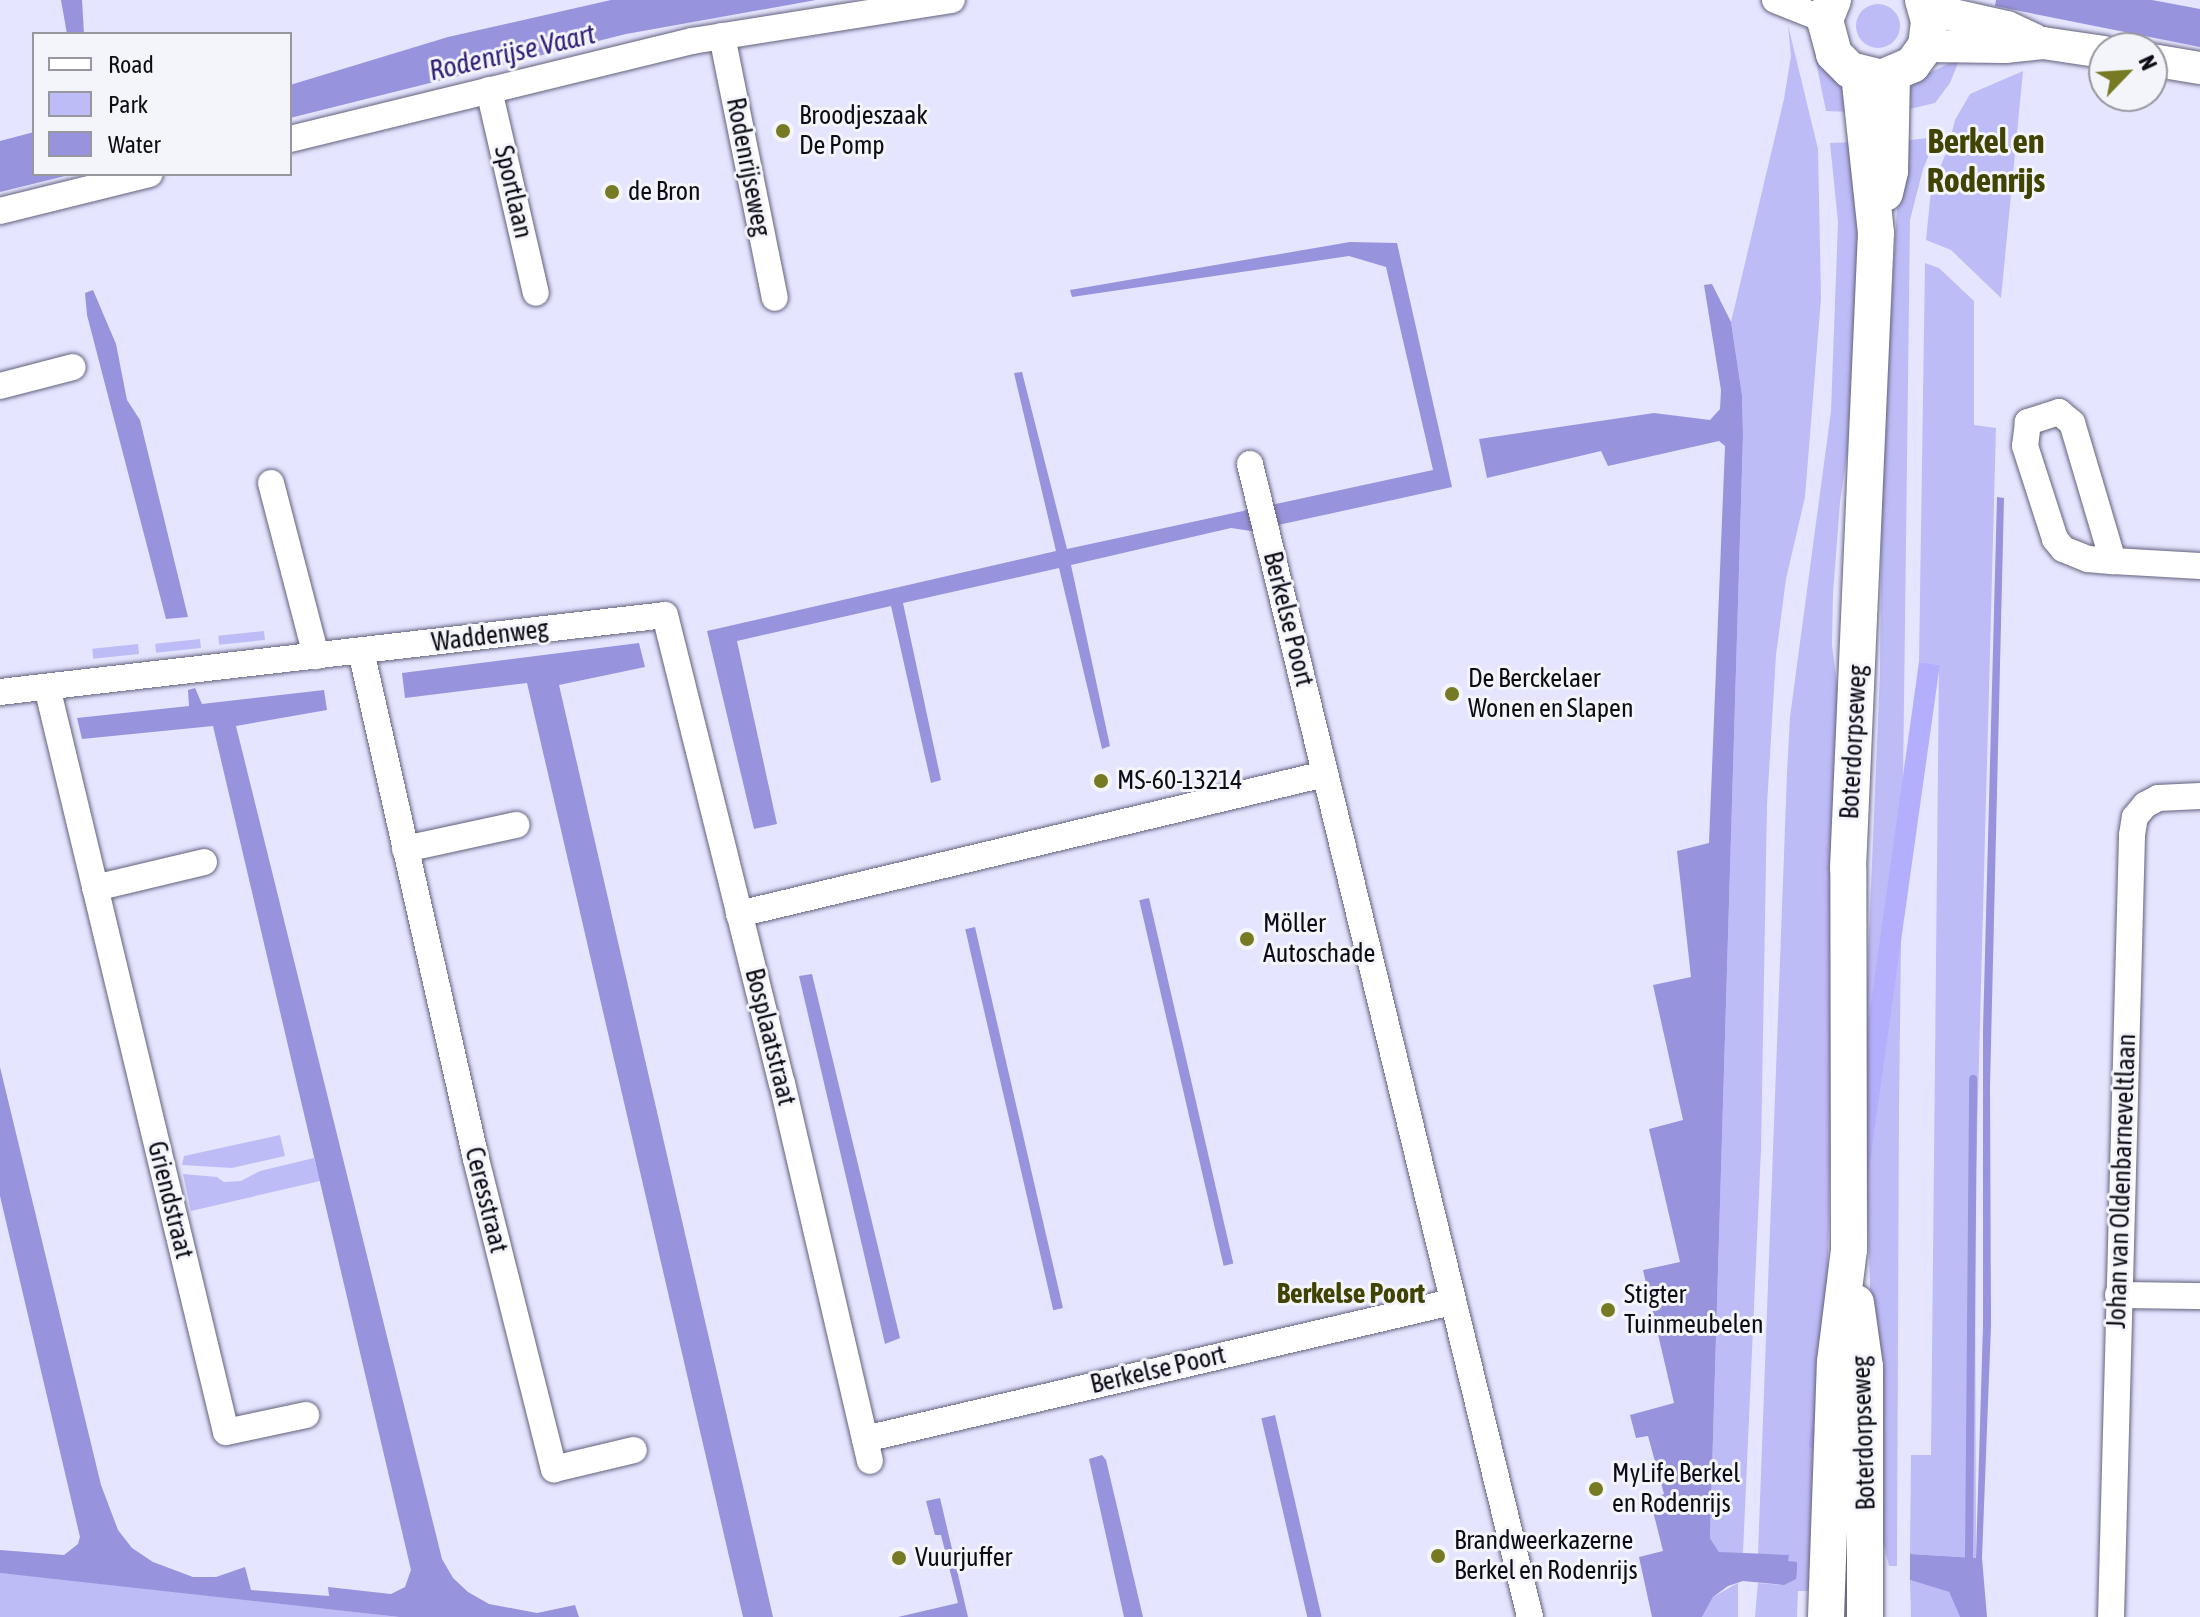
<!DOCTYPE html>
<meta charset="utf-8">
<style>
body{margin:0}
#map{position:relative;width:2200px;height:1617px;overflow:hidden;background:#e5e5ff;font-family:"Asap Condensed",sans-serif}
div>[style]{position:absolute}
.green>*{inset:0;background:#bebcf7;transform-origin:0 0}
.round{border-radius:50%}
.forest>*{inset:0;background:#b3affc;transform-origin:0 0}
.water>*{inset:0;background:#9893dd;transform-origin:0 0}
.stream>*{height:8px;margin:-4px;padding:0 4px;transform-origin:4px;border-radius:4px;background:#9893dd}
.roads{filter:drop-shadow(0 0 2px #63627d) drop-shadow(0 0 2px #63627d)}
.minor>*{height:26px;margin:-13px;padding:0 13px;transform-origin:13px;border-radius:13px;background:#fff}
.tertiary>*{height:32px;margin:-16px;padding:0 16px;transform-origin:16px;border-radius:16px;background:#fff}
.secondary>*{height:36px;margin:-18px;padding:0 18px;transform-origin:18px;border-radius:18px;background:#fff}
.dots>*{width:22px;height:22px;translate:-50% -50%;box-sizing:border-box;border:4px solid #f4f4fb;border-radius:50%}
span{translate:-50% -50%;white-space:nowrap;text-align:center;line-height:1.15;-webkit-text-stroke:6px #f4f4fb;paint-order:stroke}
.poi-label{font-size:26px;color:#0d0c16}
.left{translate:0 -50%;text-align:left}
.street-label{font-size:26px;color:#0d0c16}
.water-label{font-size:28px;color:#332076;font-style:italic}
.neighbourhood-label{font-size:28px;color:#414302;font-weight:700}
.district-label{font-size:34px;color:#414302;font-weight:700}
.legend{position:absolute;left:32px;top:32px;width:260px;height:144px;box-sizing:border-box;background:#f4f4fb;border:2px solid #98979f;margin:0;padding:10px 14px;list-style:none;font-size:24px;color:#0d0c16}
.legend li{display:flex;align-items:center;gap:16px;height:40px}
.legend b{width:40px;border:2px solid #98979f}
.north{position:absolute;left:2088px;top:32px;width:80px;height:80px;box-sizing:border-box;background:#f4f4fb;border:2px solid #98979f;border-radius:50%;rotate:65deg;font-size:22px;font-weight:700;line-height:32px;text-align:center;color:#0d0c16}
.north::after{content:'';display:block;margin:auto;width:28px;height:36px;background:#767a22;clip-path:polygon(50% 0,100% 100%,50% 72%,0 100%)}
</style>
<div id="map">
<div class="green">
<div class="round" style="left:1856px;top:4px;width:44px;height:44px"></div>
<div style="clip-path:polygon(1788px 25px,1818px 149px,1821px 298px,1805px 497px,1786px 579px,1776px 655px,1767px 805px,1761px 1149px,1743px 1553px,1731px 1554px,1719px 1552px,1710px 1538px,1743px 436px,1742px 395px,1731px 322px,1784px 99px,1791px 56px)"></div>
<div style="clip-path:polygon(1811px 38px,1844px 86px,1851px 112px,1826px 111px)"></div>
<div style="clip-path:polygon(1960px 58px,1950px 83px,1935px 103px,1901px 111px,1907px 92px,1917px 79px)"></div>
<div style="clip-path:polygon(2023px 71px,2001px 298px,1951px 250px,1926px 240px,1931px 190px,1948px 148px,1955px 120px,1970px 94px)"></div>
<div style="clip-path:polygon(1938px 133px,1923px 169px,1910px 220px,1899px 1107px,1897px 1566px,1889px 1566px,1878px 1522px,1863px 1077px,1880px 673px,1882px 459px,1901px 141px,1928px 138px)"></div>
<div style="clip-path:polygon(1855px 142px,1859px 222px,1850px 435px,1840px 502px,1833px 594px,1832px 645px,1840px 708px,1822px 1527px,1808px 1591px,1798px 1591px,1797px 1617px,1755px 1617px,1758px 1583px,1783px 1585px,1788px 1555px,1758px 1554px,1787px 773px,1790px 717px,1831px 411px,1838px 222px,1830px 143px)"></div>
<div style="clip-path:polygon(1925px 263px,1939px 268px,1974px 301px,1974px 425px,1996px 428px,1975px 1209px,1976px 1558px,1910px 1554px,1911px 1455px,1931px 1455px,1939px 665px,1919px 662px)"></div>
<div style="left:264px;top:631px;width:9px;height:46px;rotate:84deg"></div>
<div style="left:200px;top:639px;width:9px;height:45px;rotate:84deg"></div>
<div style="left:138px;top:644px;width:10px;height:46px;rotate:84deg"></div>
<div style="clip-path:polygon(280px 1135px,285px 1156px,232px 1168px,182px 1165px,184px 1156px)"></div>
<div style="clip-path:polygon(314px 1158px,320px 1181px,191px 1211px,183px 1174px,217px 1177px,224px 1182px,241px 1181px,260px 1171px)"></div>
<div style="clip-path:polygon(0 1573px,33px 1576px,399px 1617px,0 1617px)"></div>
<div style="clip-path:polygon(1910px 1580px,1949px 1592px,1960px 1617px,1911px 1617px)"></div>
<div style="clip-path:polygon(1738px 1583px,1738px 1617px,1702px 1617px,1713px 1597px)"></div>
</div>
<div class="forest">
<div style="left:1919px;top:662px;width:21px;height:793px;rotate:8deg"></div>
</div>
<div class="water">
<div style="clip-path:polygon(61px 0,82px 0,84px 34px,67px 34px)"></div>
<div style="clip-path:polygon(611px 0,816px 0,626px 34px,290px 118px,290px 85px,448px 37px)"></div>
<div style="clip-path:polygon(1996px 0,2152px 0,2200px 9px,2200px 47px,1995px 6px)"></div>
<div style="clip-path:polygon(34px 132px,34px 174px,73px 174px,0 192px,0 141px)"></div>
<div style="clip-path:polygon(1350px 242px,1397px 243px,1452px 487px,1251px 531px,1231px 528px,1071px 565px,1110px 746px,1102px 749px,1059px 568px,903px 603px,941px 780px,931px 783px,891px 606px,737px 641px,777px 824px,754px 829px,707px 631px,1056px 551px,1014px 373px,1022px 372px,1067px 549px,1433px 470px,1386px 267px,1349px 256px,1072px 297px,1070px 290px)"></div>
<div style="clip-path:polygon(1712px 284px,1731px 322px,1742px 395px,1743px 436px,1710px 1538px,1719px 1552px,1789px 1555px,1788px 1561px,1797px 1562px,1797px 1571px,1796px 1579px,1784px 1585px,1743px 1581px,1728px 1586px,1713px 1597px,1702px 1617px,1652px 1617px,1639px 1557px,1663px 1551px,1650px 1499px,1664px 1494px,1648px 1436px,1636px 1438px,1630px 1415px,1674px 1403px,1643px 1270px,1680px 1262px,1649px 1129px,1683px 1120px,1653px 985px,1691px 977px,1677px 851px,1709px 843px,1725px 446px,1719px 441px,1608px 466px,1601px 451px,1487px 478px,1479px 439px,1654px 413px,1710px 420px,1720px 409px,1721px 390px,1704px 285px)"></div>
<div style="clip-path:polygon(93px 290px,116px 344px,127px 400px,140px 420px,188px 617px,166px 619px,87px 315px,85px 293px)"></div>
<div style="clip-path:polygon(1997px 497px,2004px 498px,1990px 1086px,1991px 1325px,1982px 1558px,1987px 1617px,1960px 1617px,1949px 1592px,1910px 1580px,1910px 1554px,1976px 1558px,1983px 1325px,1983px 1030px)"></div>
<div style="clip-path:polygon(639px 643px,645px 667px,559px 685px,773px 1617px,743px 1617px,527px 683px,405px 698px,402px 673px)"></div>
<div style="clip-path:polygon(195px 688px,202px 704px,324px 690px,327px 710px,236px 726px,442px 1559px,453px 1578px,468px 1592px,489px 1604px,537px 1613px,575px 1605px,579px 1617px,399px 1617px,0 1573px,0 1550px,64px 1555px,78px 1544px,80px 1537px,0 1196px,0 1067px,101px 1485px,118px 1530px,132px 1548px,153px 1562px,193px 1577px,216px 1577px,245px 1567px,251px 1590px,329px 1596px,328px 1587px,391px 1594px,405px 1587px,411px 1570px,213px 726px,82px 739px,77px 718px,189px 706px,188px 690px)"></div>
<div style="left:1149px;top:898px;width:375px;height:10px;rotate:77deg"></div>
<div style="left:975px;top:927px;width:391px;height:10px;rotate:77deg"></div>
<div style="clip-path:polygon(812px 974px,900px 1338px,885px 1344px,799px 976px)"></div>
<div style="left:1275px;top:1415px;width:207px;height:14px;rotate:77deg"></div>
<div style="clip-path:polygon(1102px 1455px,1106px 1460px,1143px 1617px,1124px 1617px,1089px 1459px)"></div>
<div style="clip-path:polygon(940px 1498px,968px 1617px,898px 1617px,958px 1603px,941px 1535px,935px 1535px,926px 1501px)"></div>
</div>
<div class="stream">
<div style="left:1969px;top:1558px;width:479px;rotate:-89.5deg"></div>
</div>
<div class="roads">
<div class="minor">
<div style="left:1775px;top:0;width:54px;rotate:21.8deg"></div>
<div style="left:722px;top:36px;width:267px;rotate:78.6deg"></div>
<div style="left:489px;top:90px;width:208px;rotate:77deg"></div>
<div style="left:290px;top:139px;width:414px;rotate:-13.7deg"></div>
<div style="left:692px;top:41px;width:263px;rotate:-9deg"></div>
<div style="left:0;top:211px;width:154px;rotate:-13.9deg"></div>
<div style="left:0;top:386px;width:75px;rotate:-14.6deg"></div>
<div style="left:1250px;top:464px;width:1187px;rotate:76.35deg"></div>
<div style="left:271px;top:483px;width:179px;rotate:75.4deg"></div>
<div style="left:2113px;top:561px;width:144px;rotate:-106.5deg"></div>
<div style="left:2072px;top:423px;width:17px;rotate:-140deg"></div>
<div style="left:2059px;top:412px;width:33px;rotate:162deg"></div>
<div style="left:2028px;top:422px;width:24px;rotate:97deg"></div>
<div style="left:2025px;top:446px;width:98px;rotate:72.1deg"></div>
<div style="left:2055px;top:539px;width:13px;rotate:51deg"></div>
<div style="left:2063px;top:549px;width:27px;rotate:22deg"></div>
<div style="left:2088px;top:559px;width:25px;rotate:5deg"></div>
<div style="left:2113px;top:561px;width:87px;rotate:3.3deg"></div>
<div style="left:361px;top:651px;width:521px;rotate:77.24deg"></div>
<div style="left:476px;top:1159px;width:320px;rotate:75.9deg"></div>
<div style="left:554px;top:1469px;width:82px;rotate:-13.4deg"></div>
<div style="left:47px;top:687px;width:766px;rotate:76.49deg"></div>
<div style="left:226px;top:1432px;width:82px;rotate:-12deg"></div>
<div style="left:0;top:692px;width:669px;rotate:-6.6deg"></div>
<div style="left:665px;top:615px;width:482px;rotate:76deg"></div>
<div style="left:782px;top:1083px;width:388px;rotate:76.9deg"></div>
<div style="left:405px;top:849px;width:114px;rotate:-12.2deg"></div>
<div style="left:95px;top:888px;width:112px;rotate:-13.4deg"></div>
<div style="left:739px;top:914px;width:602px;rotate:-13.44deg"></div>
<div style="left:2118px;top:1295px;width:82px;rotate:0.7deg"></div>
<div style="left:865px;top:1439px;width:603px;rotate:-13.14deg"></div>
<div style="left:2111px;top:1617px;width:782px;rotate:-88.46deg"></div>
<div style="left:2132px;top:835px;width:18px;rotate:-81deg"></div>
<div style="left:2135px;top:817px;width:16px;rotate:-50deg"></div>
<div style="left:2145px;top:805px;width:15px;rotate:-28deg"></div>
<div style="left:2158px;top:798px;width:42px;rotate:-2.7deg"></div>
</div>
<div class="tertiary">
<div style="left:1927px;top:9px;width:82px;rotate:12.7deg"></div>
<div style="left:2007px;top:27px;width:29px;rotate:25deg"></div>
<div style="left:1926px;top:46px;width:79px;rotate:0.7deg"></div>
<div style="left:2005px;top:47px;width:38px;rotate:-6deg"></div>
<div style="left:2043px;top:43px;width:62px;rotate:8.4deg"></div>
<div style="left:2152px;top:60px;width:49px;rotate:9.5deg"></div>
</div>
<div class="secondary">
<div style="left:1833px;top:0;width:22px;rotate:112deg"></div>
<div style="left:1825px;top:20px;width:35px;rotate:75deg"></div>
<div style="left:1834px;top:54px;width:23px;rotate:45deg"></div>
<div style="left:1850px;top:70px;width:32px;rotate:14deg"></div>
<div style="left:1881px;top:78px;width:34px;rotate:-23deg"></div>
<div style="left:1912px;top:65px;width:24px;rotate:-54deg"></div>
<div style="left:1926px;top:46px;width:25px;rotate:-83deg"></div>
<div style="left:1929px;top:21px;width:22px;rotate:-106deg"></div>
<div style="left:1885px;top:193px;width:23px;rotate:-77deg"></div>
<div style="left:1890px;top:171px;width:95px;rotate:-88.8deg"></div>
<div style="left:1856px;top:1303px;width:65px;rotate:82deg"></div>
<div style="left:1865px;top:1367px;width:250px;rotate:90deg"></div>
<div style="left:1826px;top:1617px;width:255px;rotate:-88deg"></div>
<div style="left:1835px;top:1362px;width:113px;rotate:-82.9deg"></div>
<div style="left:1849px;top:1250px;width:382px;rotate:-90.1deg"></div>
<div style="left:1848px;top:868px;width:636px;rotate:-87.48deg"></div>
<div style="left:1876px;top:233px;width:159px;rotate:-96.1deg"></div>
</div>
</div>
<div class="dots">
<div style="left:783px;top:131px;background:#767a22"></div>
<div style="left:612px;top:192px;background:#767a22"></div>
<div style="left:1452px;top:694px;background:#767a22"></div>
<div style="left:1101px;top:781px;background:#767a22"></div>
<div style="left:1247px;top:939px;background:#767a22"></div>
<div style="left:1608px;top:1310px;background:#767a22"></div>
<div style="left:1596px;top:1489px;background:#767a22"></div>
<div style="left:1438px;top:1556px;background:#767a22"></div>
<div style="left:899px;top:1558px;background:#767a22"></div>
</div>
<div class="poi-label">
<span class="left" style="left:799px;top:131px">Broodjeszaak<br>De Pomp</span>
<span class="left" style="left:628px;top:192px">de Bron</span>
<span class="left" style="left:1468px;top:694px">De Berckelaer<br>Wonen en Slapen</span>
<span class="left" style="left:1117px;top:781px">MS-60-13214</span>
<span class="left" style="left:1263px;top:939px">Möller<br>Autoschade</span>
<span class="left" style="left:1624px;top:1310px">Stigter<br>Tuinmeubelen</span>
<span class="left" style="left:1612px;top:1489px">MyLife Berkel<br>en Rodenrijs</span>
<span class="left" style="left:1454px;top:1556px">Brandweerkazerne<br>Berkel en Rodenrijs</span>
<span class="left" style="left:915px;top:1558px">Vuurjuffer</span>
</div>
<div class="street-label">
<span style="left:748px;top:167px;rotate:79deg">Rodenrijseweg</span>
<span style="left:513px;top:192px;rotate:77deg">Sportlaan</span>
<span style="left:1288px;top:619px;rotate:76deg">Berkelse Poort</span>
<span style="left:490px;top:636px;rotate:-7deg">Waddenweg</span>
<span style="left:1854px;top:742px;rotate:-87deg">Boterdorpseweg</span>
<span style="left:770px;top:1037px;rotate:76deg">Bosplaatstraat</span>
<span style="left:2122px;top:1181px;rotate:-88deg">Johan van Oldenbarneveltlaan</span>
<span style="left:170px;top:1200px;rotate:76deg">Griendstraat</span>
<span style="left:486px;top:1200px;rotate:76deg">Ceresstraat</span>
<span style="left:1158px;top:1370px;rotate:-13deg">Berkelse Poort</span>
<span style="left:1864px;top:1433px;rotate:-92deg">Boterdorpseweg</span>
</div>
<div class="water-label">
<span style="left:512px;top:52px;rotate:-13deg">Rodenrijse Vaart</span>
</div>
<div class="neighbourhood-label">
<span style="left:1351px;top:1293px">Berkelse Poort</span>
</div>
<div class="district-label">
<span style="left:1986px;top:160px">Berkel en<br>Rodenrijs</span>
</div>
<ul class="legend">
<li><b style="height:10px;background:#fff"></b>Road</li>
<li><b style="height:22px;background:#bebcf7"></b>Park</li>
<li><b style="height:22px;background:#9893dd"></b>Water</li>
</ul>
<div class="north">N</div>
</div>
